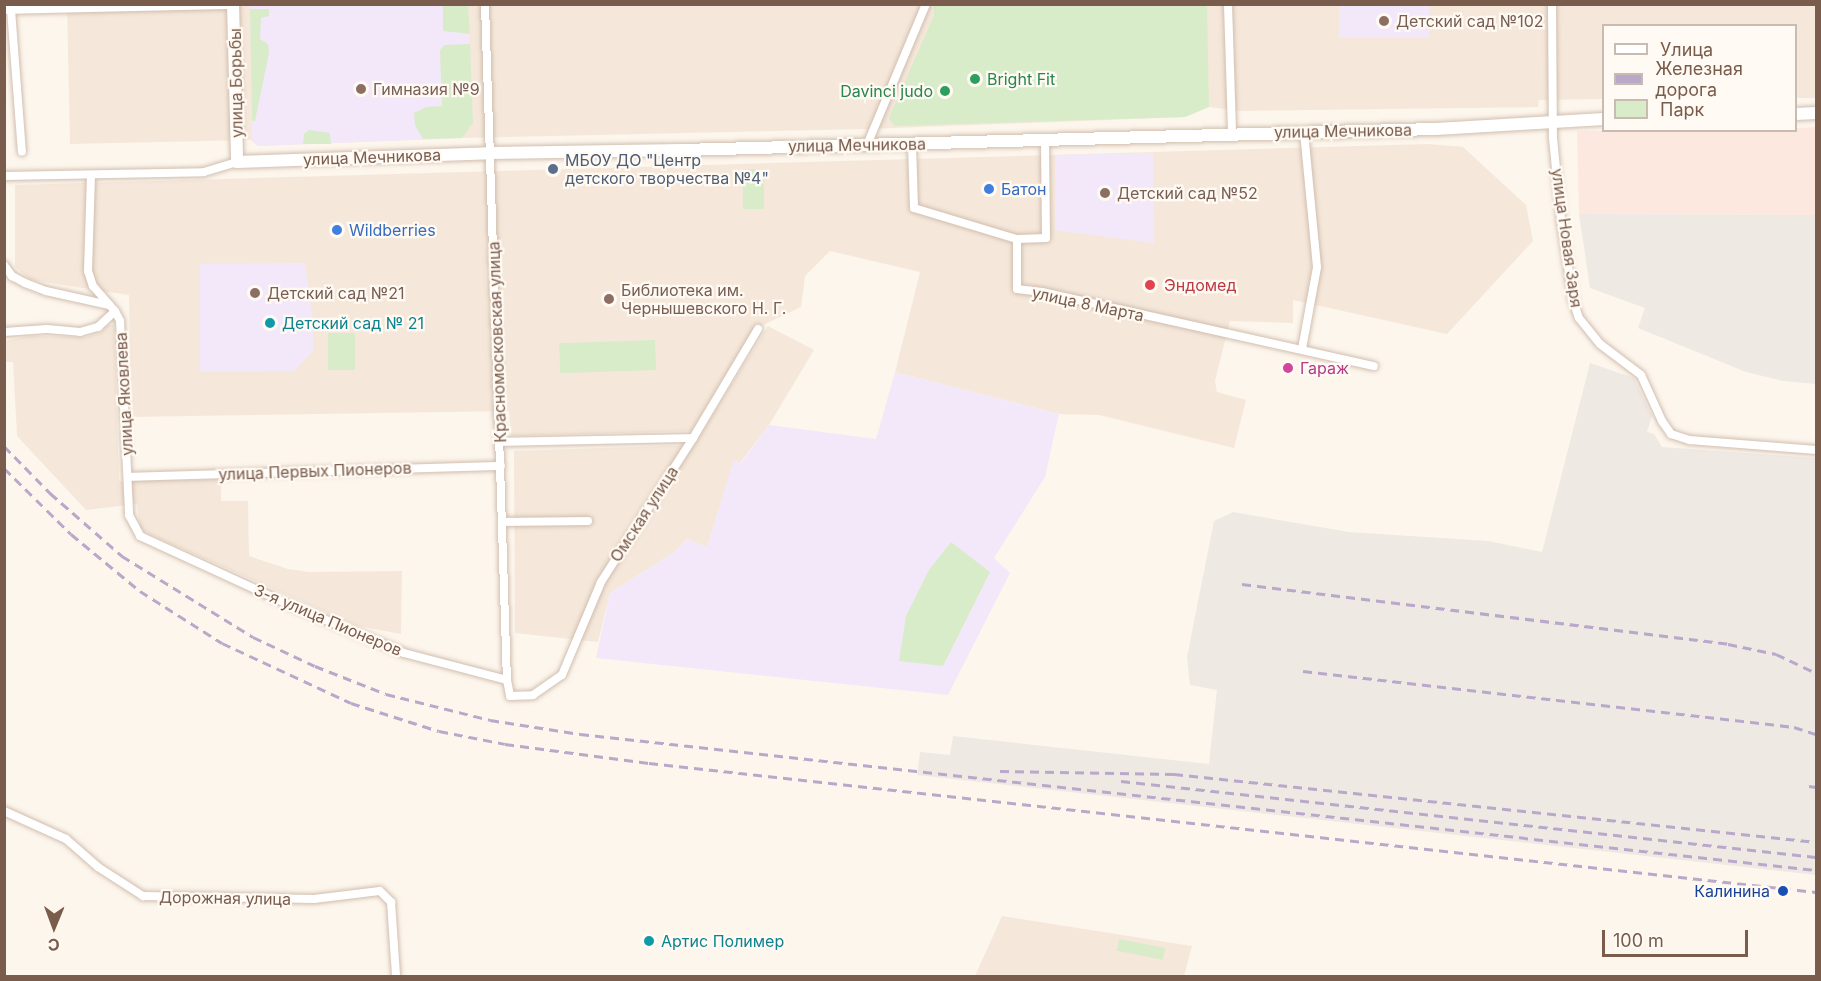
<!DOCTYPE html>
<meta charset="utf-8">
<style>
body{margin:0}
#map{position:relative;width:1821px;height:981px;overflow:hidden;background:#fdf6ec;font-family:Inter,sans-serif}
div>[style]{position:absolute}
.residential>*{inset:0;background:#f5e8da}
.commercial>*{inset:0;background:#fde8e0}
.industrial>*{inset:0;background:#efe9e4}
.education>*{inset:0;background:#f3e8fa;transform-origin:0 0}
.green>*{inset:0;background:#d8ecc9;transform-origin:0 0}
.roads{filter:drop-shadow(0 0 2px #d1beb0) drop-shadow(0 0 2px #d1beb0)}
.street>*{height:8px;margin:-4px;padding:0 4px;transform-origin:4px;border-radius:4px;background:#fff}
.secondary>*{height:12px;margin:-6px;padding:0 6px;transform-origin:6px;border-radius:6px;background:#fff}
.rail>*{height:3px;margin-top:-1.5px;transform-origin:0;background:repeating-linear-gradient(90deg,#b9a8c9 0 9px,transparent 0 15px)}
.dots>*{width:16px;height:16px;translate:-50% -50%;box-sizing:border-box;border:3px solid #fffaf3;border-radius:50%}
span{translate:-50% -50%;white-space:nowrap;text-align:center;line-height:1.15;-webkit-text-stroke:4.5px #fffaf3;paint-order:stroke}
.education-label{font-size:16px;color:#785e54}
.left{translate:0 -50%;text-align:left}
.leisure-label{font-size:16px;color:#27864d}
.right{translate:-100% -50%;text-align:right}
.street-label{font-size:16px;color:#7a5c4d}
.service-label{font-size:16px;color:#4e5e75}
.shop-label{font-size:16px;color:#366cbe}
.health-label{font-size:16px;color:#be3a42}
.culture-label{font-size:16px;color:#0d838f}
.hotel-label{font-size:16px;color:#b23c85}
.transit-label{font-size:16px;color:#164399}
.frame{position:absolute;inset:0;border:6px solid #7a5c4d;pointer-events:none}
.legend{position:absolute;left:1602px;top:24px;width:195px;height:108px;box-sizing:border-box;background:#fffaf3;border:2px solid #cabbb1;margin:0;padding:8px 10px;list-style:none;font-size:18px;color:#7a5c4d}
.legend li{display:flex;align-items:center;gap:12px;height:30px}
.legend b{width:30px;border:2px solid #cabbb1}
.north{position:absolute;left:24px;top:897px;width:60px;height:60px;-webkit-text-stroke:4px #fffaf3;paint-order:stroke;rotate:181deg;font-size:16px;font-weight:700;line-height:24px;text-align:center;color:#7a5c4d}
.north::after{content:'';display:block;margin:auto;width:21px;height:27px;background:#7a5c4d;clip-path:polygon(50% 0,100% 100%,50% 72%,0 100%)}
.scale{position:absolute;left:1602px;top:930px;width:146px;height:27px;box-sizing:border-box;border:3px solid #7a5c4d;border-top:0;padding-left:8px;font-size:18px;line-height:21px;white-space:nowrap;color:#7a5c4d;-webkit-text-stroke:4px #fffaf3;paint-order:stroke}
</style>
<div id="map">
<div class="residential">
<div style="clip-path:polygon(67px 5px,1816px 5px,1816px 98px,1796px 98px,1796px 26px,1604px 26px,1603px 99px,1539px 100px,1538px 107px,1240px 111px,1209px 107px,1185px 117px,867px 129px,462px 138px,258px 146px,251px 140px,70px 144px)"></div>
<div style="clip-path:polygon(1427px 144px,1463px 147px,1526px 205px,1533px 241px,1447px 334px,1293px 300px,1293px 323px,1230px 321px,1215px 381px,1217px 392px,1246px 400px,1234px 448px,1099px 415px,1059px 414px,895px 372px,920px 272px,830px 251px,805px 276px,801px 307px,757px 328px,691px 431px,511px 436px,509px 411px,131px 417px,129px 295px,31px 280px,15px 267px,15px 185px)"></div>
<div style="clip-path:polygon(108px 325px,114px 325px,119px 481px,221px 479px,221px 501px,248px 501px,249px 556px,288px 569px,309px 572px,402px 571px,401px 634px,358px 626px,151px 535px,140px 528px,137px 504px,86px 510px,17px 436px,13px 362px,6px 362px,4px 341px,30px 336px,86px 337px,101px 332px)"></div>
<div style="clip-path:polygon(768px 326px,814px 350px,769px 425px,740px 463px,734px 461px,707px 547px,686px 539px,676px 551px,610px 593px,598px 642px,515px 633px,514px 451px,694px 445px)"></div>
<div style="clip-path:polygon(1002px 916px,1192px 946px,1184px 976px,975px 976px)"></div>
</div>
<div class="commercial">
<div style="clip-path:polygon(1816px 127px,1816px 215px,1579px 214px,1577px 131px,1796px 130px,1796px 128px)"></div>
</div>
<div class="industrial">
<div style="clip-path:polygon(1579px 214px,1816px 215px,1816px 384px,1783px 381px,1746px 372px,1638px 328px,1645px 308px,1590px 288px)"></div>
<div style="clip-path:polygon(1590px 363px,1634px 378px,1652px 416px,1647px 432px,1654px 434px,1662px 447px,1816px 458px,1816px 875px,917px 775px,920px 752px,950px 755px,953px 736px,1209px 764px,1217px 690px,1190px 685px,1187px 657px,1214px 521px,1233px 512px,1349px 532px,1488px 541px,1542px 552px)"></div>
</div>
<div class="education">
<div style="clip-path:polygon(250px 5px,468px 5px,473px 123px,462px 138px,258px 146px,252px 140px)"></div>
<div style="left:1339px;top:5px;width:90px;height:33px"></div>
<div style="clip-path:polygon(1153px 153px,1154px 243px,1055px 230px,1055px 155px)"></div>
<div style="clip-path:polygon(305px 263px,313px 322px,313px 351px,294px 371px,200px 372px,200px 264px)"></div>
<div style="clip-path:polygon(895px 372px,1059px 414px,1045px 477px,994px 558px,1010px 573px,948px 695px,596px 658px,610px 593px,676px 551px,686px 539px,707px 547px,734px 460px,741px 463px,769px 425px,876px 439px)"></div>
</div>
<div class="green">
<div style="clip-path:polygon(443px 5px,468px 5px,470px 34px,443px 31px)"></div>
<div style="clip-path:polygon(934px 5px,1207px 5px,1209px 107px,1185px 117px,894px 126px,889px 118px,934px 15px)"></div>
<div style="clip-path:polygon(250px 9px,269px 9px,269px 16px,261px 18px,260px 39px,268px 44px,269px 53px,255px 121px,252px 121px)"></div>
<div style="clip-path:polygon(470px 44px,473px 123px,462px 138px,423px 139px,415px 125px,414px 113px,426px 107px,442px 106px,440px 50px,444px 45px)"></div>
<div style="clip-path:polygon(309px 130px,330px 133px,331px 144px,303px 144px,304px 134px)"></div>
<div style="left:743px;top:169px;width:21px;height:40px"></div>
<div style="left:328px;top:333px;width:27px;height:37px"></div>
<div style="left:655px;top:340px;width:30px;height:96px;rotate:88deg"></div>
<div style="clip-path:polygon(951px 542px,990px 572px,943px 666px,899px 661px,906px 616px,929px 570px)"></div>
<div style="left:1119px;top:939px;width:47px;height:12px;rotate:11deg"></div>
</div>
<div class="roads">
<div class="street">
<div style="left:485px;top:4px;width:676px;rotate:88.14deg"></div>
<div style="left:1228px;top:4px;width:130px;rotate:88.2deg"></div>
<div style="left:1552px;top:4px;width:134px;rotate:89.6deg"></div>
<div style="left:1553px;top:138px;width:82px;rotate:84.4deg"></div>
<div style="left:1561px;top:220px;width:81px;rotate:81.5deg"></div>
<div style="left:1573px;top:300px;width:19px;rotate:72deg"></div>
<div style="left:1579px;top:318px;width:33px;rotate:51deg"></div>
<div style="left:1600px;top:344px;width:51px;rotate:37.1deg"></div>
<div style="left:1641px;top:375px;width:51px;rotate:65.5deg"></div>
<div style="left:1662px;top:421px;width:16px;rotate:55deg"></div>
<div style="left:1671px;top:434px;width:20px;rotate:18deg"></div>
<div style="left:1690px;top:440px;width:126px;rotate:4.5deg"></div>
<div style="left:4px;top:10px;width:229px;rotate:-1.3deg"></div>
<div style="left:11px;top:10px;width:142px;rotate:85.6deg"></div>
<div style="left:912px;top:144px;width:64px;rotate:88.2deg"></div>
<div style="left:914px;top:208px;width:108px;rotate:16.8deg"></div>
<div style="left:1017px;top:239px;width:50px;rotate:90deg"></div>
<div style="left:1017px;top:289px;width:25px;rotate:7deg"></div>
<div style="left:1042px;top:292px;width:340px;rotate:12.6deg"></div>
<div style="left:867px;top:145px;width:153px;rotate:-67.3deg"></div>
<div style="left:91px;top:175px;width:96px;rotate:91.8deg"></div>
<div style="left:88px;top:271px;width:16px;rotate:72deg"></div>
<div style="left:93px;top:286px;width:33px;rotate:49deg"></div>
<div style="left:115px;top:311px;width:11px;rotate:63deg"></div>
<div style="left:120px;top:321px;width:194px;rotate:87.3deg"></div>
<div style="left:129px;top:515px;width:24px;rotate:62deg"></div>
<div style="left:140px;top:536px;width:163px;rotate:24.7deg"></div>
<div style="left:288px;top:604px;width:126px;rotate:22.9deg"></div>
<div style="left:404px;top:653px;width:106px;rotate:14.7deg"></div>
<div style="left:507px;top:680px;width:16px;rotate:79deg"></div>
<div style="left:510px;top:696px;width:23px;rotate:-2deg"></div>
<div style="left:533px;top:695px;width:35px;rotate:-35deg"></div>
<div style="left:562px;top:675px;width:101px;rotate:-67.2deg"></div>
<div style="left:601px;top:582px;width:171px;rotate:-57.4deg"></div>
<div style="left:693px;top:438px;width:127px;rotate:-59.2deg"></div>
<div style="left:4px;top:176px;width:200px;rotate:-1.1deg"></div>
<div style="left:204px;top:172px;width:34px;rotate:-17deg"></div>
<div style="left:1017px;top:239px;width:29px;rotate:-2deg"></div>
<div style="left:1046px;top:238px;width:99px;rotate:-90.6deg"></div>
<div style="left:4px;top:265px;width:14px;rotate:54deg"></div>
<div style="left:12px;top:276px;width:15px;rotate:28deg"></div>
<div style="left:25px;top:283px;width:22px;rotate:21deg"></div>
<div style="left:46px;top:291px;width:65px;rotate:12.5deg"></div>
<div style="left:4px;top:332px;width:43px;rotate:-4deg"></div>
<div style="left:47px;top:329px;width:33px;rotate:5deg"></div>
<div style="left:80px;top:332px;width:19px;rotate:-16deg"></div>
<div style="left:98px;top:327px;width:23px;rotate:-43deg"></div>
<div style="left:1302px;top:349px;width:83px;rotate:-79.6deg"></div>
<div style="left:1317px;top:267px;width:136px;rotate:-95.5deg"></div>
<div style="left:500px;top:442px;width:193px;rotate:-1.2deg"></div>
<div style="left:129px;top:477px;width:372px;rotate:-1.7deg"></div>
<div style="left:502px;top:522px;width:86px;rotate:-0.7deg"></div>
<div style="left:4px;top:811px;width:68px;rotate:24.3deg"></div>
<div style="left:66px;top:839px;width:43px;rotate:41.2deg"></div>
<div style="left:98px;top:867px;width:54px;rotate:32.8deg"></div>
<div style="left:143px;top:896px;width:171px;rotate:1deg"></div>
<div style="left:314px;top:899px;width:66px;rotate:-6.9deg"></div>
<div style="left:380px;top:891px;width:16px;rotate:45deg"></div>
<div style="left:391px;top:902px;width:74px;rotate:86.1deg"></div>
</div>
<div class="secondary">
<div style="left:233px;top:4px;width:158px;rotate:88.5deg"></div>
<div style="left:237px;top:162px;width:253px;rotate:-2deg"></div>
<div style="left:490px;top:153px;width:193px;rotate:-0.9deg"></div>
<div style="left:683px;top:150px;width:753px;rotate:-1.6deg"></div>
<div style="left:1436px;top:129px;width:168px;rotate:-3.4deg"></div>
<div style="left:1796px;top:114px;width:20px;rotate:-3deg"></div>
</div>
</div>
<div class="rail">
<div style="left:4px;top:446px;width:66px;rotate:45.6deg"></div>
<div style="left:50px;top:493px;width:96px;rotate:41.2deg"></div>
<div style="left:122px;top:556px;width:154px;rotate:31.7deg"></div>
<div style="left:253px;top:637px;width:68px;rotate:25.1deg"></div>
<div style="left:315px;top:666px;width:76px;rotate:21.5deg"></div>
<div style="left:386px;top:694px;width:107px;rotate:14deg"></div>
<div style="left:490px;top:720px;width:91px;rotate:8.8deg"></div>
<div style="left:580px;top:734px;width:1243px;rotate:6.28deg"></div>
<div style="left:4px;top:468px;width:94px;rotate:44.6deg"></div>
<div style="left:71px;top:534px;width:89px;rotate:39.6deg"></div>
<div style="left:140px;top:591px;width:97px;rotate:32.4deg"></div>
<div style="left:222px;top:643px;width:142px;rotate:24.9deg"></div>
<div style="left:351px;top:703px;width:92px;rotate:17.7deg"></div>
<div style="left:439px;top:731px;width:67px;rotate:11.1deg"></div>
<div style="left:505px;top:744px;width:145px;rotate:7.5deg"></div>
<div style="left:649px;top:763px;width:1174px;rotate:6.31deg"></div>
<div style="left:1242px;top:584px;width:490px;rotate:7deg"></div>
<div style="left:1728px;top:644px;width:49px;rotate:11.8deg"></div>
<div style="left:1776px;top:654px;width:44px;rotate:25.4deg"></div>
<div style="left:1303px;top:671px;width:494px;rotate:6.5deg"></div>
<div style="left:1794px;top:727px;width:23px;rotate:18deg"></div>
<div style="left:1000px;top:771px;width:174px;rotate:1deg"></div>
<div style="left:1174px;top:774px;width:646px;rotate:6.05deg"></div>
<div style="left:1121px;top:781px;width:699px;rotate:6.24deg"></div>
<div style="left:1809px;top:786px;width:7px;rotate:8deg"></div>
</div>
<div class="dots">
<div style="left:1384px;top:21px;background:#8d6e63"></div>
<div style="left:975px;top:79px;background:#2e9e5b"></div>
<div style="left:361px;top:89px;background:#8d6e63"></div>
<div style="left:945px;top:91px;background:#2e9e5b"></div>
<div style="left:553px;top:169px;background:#5c6f8a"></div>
<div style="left:989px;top:189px;background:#3f7fe0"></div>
<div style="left:1105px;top:193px;background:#8d6e63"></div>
<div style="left:337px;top:230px;background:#3f7fe0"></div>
<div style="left:1150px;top:285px;background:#e0444e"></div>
<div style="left:255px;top:293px;background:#8d6e63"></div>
<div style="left:609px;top:299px;background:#8d6e63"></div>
<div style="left:270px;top:323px;background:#0f9aa8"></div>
<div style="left:1288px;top:368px;background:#d1479c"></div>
<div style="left:1783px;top:891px;background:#1a4fb4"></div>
<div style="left:649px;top:941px;background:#0f9aa8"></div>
</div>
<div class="education-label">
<span class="left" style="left:1396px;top:21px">Детский сад №102</span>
<span class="left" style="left:373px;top:89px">Гимназия №9</span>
<span class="left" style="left:1117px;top:193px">Детский сад №52</span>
<span class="left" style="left:621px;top:299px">Библиотека им.<br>Чернышевского Н. Г.</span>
<span class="left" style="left:267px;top:293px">Детский сад №21</span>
</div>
<div class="leisure-label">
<span class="left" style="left:987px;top:79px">Bright Fit</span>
<span class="right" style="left:933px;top:91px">Davinci judo</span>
</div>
<div class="street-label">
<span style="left:236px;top:83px;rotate:-91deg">улица Борьбы</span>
<span style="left:1343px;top:131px;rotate:-1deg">улица Мечникова</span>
<span style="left:857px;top:145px;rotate:-1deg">улица Мечникова</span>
<span style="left:372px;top:157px;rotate:-2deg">улица Мечникова</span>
<span style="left:1567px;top:238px;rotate:82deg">улица Новая Заря</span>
<span style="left:1088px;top:304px;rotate:12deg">улица 8 Марта</span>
<span style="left:497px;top:342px;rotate:-92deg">Красномосковская улица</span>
<span style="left:124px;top:394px;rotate:-93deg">улица Яковлева</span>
<span style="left:315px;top:471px;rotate:-2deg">улица Первых Пионеров</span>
<span style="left:644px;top:514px;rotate:-57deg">Омская улица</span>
<span style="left:328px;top:620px;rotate:23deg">3-я улица Пионеров</span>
<span style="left:225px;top:898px;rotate:1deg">Дорожная улица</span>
</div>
<div class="service-label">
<span class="left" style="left:565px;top:169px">МБОУ ДО "Центр<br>детского творчества №4"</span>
</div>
<div class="shop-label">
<span class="left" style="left:1001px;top:189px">Батон</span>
<span class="left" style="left:349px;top:230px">Wildberries</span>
</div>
<div class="health-label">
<span class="left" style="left:1164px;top:285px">Эндомед</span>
</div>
<div class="culture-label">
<span class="left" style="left:282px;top:323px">Детский сад № 21</span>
<span class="left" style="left:661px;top:941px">Артис Полимер</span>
</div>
<div class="hotel-label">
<span class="left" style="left:1300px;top:368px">Гараж</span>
</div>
<div class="transit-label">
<span class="right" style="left:1770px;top:891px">Калинина</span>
</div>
<div class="frame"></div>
<ul class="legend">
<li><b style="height:8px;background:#fff"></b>Улица</li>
<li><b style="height:8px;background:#b9a8c9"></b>Железная дорога</li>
<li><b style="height:16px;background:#d8ecc9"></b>Парк</li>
</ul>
<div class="north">С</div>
<div class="scale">100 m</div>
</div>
